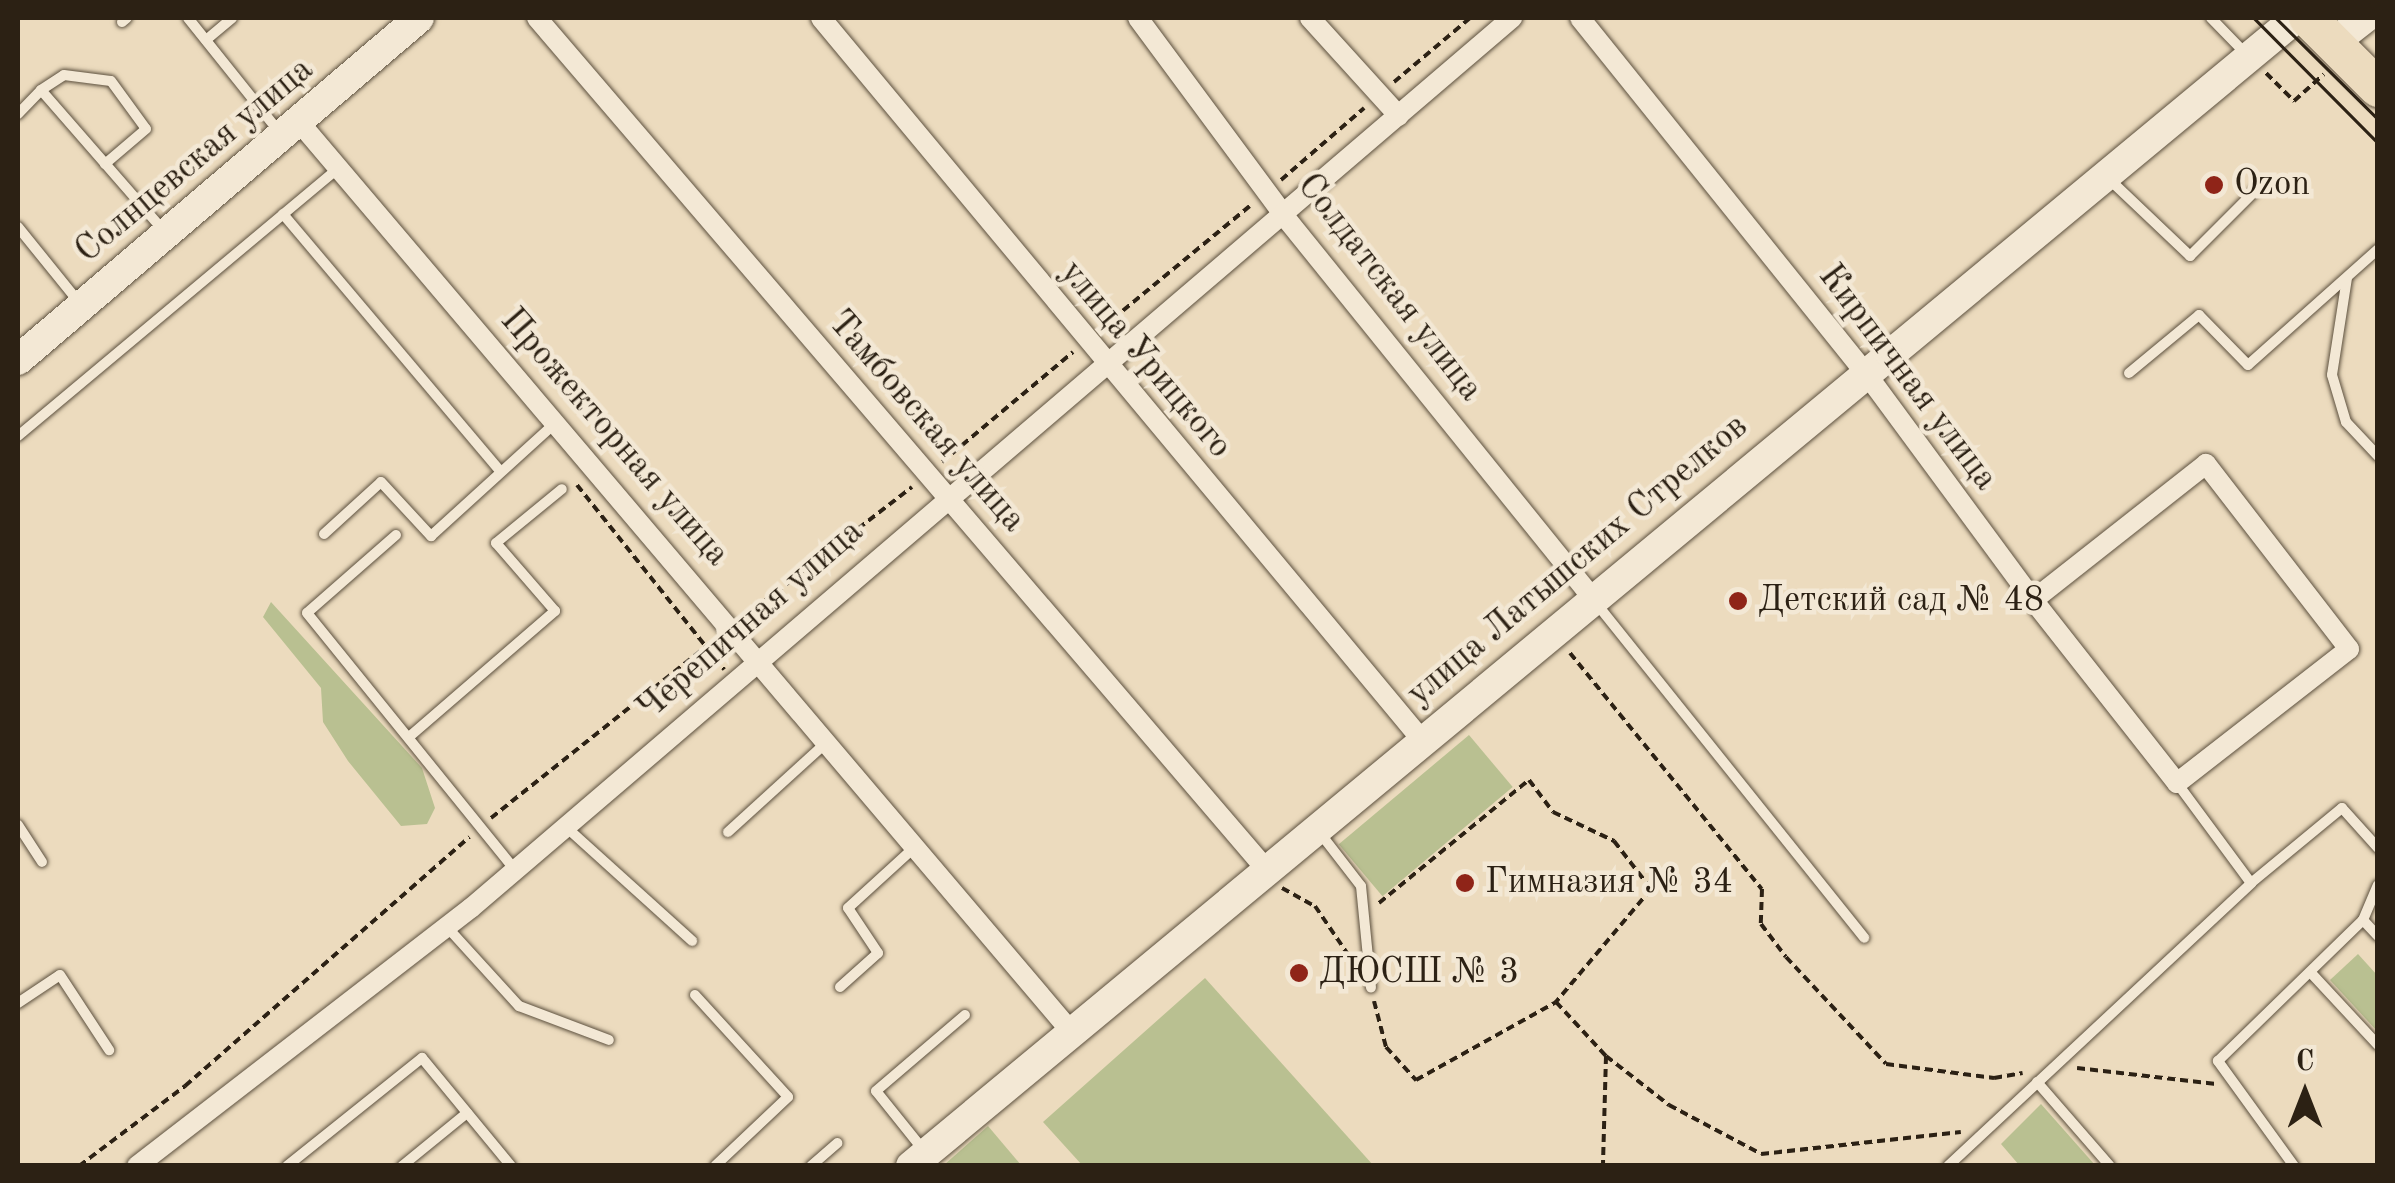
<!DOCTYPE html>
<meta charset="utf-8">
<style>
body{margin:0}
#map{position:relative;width:2395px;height:1183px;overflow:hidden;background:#ecdbbe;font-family:"Old Standard TT",serif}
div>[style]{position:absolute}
.green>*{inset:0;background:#b9c091;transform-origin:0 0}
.path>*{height:4px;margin-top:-2px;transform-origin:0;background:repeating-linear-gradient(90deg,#2c2114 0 8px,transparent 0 13px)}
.roads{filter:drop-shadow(0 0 2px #5c503e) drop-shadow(0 0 2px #5c503e)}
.lane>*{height:10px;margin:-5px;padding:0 5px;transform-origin:5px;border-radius:5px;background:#f3e8d5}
.street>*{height:20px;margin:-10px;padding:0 10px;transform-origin:10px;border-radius:10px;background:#f3e8d5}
.secondary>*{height:30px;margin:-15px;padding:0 15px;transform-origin:15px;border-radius:15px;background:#f3e8d5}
.highway>*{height:38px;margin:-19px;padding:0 19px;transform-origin:19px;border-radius:19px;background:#ecdbbe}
.tram>*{height:2.5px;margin:-1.25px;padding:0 1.25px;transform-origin:1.25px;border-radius:1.25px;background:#2c2114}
.dots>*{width:28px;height:28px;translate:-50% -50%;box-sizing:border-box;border:5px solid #f3e8d5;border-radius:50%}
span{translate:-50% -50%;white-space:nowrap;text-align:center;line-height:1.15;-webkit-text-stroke:9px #f3e8d5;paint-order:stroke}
.street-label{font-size:35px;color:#2c2114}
.poi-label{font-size:35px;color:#2c2114}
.left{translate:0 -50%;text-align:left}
.frame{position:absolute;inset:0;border:20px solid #2c2114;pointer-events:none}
.north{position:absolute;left:2255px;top:1043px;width:100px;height:100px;-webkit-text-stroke:8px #f3e8d5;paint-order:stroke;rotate:0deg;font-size:28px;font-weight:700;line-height:40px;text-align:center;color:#2c2114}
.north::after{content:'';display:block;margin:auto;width:35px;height:45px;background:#2c2114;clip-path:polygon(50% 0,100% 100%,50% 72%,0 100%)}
</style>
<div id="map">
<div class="green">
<div style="clip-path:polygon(271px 602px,422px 768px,435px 808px,427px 824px,401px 826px,348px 761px,323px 722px,321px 688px,263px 617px)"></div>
<div style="left:1469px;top:735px;width:68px;height:170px;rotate:50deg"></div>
<div style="clip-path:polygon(2358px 954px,2377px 975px,2377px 1031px,2330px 980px)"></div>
<div style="clip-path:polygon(1205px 978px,1373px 1165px,1082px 1165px,1043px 1122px)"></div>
<div style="clip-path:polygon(2041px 1104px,2095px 1165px,2019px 1165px,2001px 1144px)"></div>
<div style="clip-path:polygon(988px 1126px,1021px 1165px,944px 1165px)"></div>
</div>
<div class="path">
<div style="left:2266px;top:73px;width:40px;rotate:45deg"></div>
<div style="left:2294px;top:101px;width:40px;rotate:-42deg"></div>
<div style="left:1394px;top:82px;width:99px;rotate:-40.1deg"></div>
<div style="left:1281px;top:180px;width:110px;rotate:-40.9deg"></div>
<div style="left:1103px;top:327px;width:190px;rotate:-39.5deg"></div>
<div style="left:942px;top:462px;width:171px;rotate:-40deg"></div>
<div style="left:577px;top:485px;width:236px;rotate:51.4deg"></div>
<div style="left:745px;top:616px;width:211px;rotate:-37.7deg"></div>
<div style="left:1570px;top:653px;width:304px;rotate:50.9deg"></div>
<div style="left:1762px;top:889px;width:35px;rotate:92deg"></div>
<div style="left:1761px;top:924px;width:41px;rotate:52.9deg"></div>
<div style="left:1786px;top:957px;width:146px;rotate:46.9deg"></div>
<div style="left:1886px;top:1064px;width:109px;rotate:7.4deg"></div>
<div style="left:1994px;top:1078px;width:29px;rotate:-10deg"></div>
<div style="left:491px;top:818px;width:285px;rotate:-38.6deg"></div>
<div style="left:1282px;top:888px;width:38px;rotate:29deg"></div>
<div style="left:1315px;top:906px;width:68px;rotate:55.8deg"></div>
<div style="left:1379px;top:903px;width:194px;rotate:-39.4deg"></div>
<div style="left:1529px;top:780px;width:40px;rotate:53deg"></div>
<div style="left:1553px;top:812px;width:68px;rotate:25.4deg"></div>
<div style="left:1614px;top:841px;width:61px;rotate:52.4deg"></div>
<div style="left:1651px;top:889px;width:148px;rotate:130.1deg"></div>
<div style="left:1374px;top:1001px;width:48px;rotate:75.4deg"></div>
<div style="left:1386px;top:1047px;width:45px;rotate:47.7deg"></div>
<div style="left:1416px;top:1080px;width:160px;rotate:-29.1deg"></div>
<div style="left:1556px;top:1002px;width:74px;rotate:47.2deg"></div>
<div style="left:1606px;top:1056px;width:110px;rotate:91.6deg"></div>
<div style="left:1606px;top:1056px;width:80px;rotate:37.9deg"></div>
<div style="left:1669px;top:1105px;width:104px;rotate:28deg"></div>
<div style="left:1761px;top:1154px;width:201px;rotate:-6.3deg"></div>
<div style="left:2077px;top:1068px;width:140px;rotate:6.6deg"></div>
<div style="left:79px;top:1166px;width:133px;rotate:-37deg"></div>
<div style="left:185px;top:1086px;width:378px;rotate:-41.2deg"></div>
</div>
<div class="roads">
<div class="lane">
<div style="left:188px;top:18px;width:149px;rotate:51.3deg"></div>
<div style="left:2211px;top:18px;width:49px;rotate:45.8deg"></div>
<div style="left:122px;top:22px;width:6px;rotate:-39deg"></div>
<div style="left:206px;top:40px;width:34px;rotate:-40deg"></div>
<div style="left:41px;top:90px;width:27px;rotate:-33deg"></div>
<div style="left:64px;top:75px;width:47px;rotate:7.3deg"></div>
<div style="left:111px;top:81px;width:59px;rotate:53.9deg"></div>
<div style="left:146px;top:129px;width:54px;rotate:139.5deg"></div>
<div style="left:18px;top:114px;width:33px;rotate:-46deg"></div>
<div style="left:41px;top:90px;width:186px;rotate:48.9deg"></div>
<div style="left:2109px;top:179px;width:112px;rotate:43.5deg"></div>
<div style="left:2190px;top:256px;width:102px;rotate:-45deg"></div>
<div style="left:283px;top:214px;width:335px;rotate:49.8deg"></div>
<div style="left:18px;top:227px;width:95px;rotate:51deg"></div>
<div style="left:2347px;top:278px;width:98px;rotate:98.8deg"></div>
<div style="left:2332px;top:375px;width:49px;rotate:73.4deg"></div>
<div style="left:2346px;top:422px;width:47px;rotate:46.7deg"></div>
<div style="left:2129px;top:373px;width:91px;rotate:-39.6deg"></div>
<div style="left:2199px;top:315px;width:70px;rotate:45.6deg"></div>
<div style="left:2248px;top:365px;width:174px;rotate:-41.7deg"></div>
<div style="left:18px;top:436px;width:417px;rotate:-39.9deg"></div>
<div style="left:324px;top:534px;width:77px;rotate:-42.4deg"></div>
<div style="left:381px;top:482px;width:74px;rotate:47.2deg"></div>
<div style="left:431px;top:536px;width:168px;rotate:-42.3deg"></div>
<div style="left:396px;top:535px;width:118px;rotate:138.8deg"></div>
<div style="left:307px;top:613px;width:331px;rotate:51deg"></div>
<div style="left:1596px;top:603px;width:429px;rotate:51.3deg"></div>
<div style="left:409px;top:737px;width:193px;rotate:-40.8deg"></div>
<div style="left:555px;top:611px;width:90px;rotate:-130.9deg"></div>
<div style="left:496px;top:543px;width:85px;rotate:-39.3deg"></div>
<div style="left:2177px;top:783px;width:124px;rotate:53.5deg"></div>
<div style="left:2251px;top:883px;width:118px;rotate:-39.5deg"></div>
<div style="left:2342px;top:808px;width:54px;rotate:48deg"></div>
<div style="left:18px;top:825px;width:44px;rotate:57deg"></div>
<div style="left:566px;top:827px;width:170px;rotate:42.1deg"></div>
<div style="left:728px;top:832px;width:135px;rotate:-42.3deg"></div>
<div style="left:1320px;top:833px;width:67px;rotate:52.3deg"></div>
<div style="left:1361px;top:886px;width:102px;rotate:84.4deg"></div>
<div style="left:2363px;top:920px;width:22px;rotate:47deg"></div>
<div style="left:447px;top:927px;width:107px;rotate:47.7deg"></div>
<div style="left:519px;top:1006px;width:96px;rotate:20.7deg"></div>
<div style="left:2312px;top:974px;width:97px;rotate:47.1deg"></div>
<div style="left:840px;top:987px;width:51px;rotate:-41.8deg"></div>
<div style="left:878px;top:953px;width:54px;rotate:-123.7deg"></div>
<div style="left:848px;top:908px;width:92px;rotate:-42.4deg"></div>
<div style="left:695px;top:995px;width:138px;rotate:47.6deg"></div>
<div style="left:788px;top:1097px;width:100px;rotate:136.6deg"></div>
<div style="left:18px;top:1003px;width:50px;rotate:-33.7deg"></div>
<div style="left:60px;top:975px;width:90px;rotate:56.8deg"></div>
<div style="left:2037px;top:1082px;width:111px;rotate:49deg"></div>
<div style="left:925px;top:1152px;width:78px;rotate:-128.8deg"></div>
<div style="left:876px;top:1091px;width:117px;rotate:-40.5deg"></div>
<div style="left:287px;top:1166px;width:173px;rotate:-38.7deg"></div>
<div style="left:422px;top:1058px;width:140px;rotate:50.5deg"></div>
<div style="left:402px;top:1166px;width:84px;rotate:-39.2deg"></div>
<div style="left:811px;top:1166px;width:35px;rotate:-41deg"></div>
<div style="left:1948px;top:1166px;width:415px;rotate:-43deg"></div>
<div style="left:2294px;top:1166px;width:130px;rotate:-125.9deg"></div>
<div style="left:2218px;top:1061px;width:202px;rotate:-44.2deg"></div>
<div style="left:2363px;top:920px;width:38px;rotate:-67deg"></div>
</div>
<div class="street">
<div style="left:537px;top:18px;width:1119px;rotate:49.42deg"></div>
<div style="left:821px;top:18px;width:939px;rotate:50.23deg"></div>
<div style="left:1138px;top:18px;width:247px;rotate:53.5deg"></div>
<div style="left:1285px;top:217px;width:487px;rotate:51.1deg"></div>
<div style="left:1310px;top:18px;width:132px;rotate:47.8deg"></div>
<div style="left:1580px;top:18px;width:454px;rotate:51.2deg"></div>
<div style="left:1865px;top:372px;width:283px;rotate:53.6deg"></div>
<div style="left:2033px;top:600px;width:233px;rotate:51.8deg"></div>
<div style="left:2177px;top:783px;width:218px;rotate:-37.9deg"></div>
<div style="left:2349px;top:649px;width:234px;rotate:-127.7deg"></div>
<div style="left:2206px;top:464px;width:220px;rotate:141.8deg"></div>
<div style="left:300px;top:123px;width:1187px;rotate:49.68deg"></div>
<div style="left:137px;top:1166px;width:422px;rotate:-37.7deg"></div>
<div style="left:471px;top:908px;width:1370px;rotate:-40.53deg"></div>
</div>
<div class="secondary">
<div style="left:2333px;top:43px;width:41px;rotate:-38deg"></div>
<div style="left:18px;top:360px;width:527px;rotate:-40.46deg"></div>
<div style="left:911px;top:1166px;width:1799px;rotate:-39.65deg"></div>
</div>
<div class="highway">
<div style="left:2308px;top:18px;width:99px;rotate:45deg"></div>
</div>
</div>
<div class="tram">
<div style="left:2254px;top:18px;width:176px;rotate:45.2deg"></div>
<div style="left:2276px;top:18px;width:144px;rotate:44.7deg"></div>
</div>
<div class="dots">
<div style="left:2214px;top:185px;background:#8f2418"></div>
<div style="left:1738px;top:601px;background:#8f2418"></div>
<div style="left:1465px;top:883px;background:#8f2418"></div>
<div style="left:1299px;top:973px;background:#8f2418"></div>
</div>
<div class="street-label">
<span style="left:195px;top:161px;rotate:-40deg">Солнцевская улица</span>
<span style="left:1389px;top:288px;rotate:52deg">Солдатская улица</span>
<span style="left:1145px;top:360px;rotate:50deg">улица Урицкого</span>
<span style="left:1907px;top:378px;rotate:53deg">Кирпичная улица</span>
<span style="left:926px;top:422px;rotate:49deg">Тамбовская улица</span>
<span style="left:614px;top:438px;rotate:49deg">Прожекторная улица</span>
<span style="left:1578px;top:561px;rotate:-40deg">улица Латышских Стрелков</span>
<span style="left:751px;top:621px;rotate:-41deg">Черепичная улица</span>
</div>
<div class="poi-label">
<span class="left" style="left:2234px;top:185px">Ozon</span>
<span class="left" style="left:1758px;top:601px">Детский сад № 48</span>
<span class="left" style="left:1485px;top:883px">Гимназия № 34</span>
<span class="left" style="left:1319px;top:973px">ДЮСШ № 3</span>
</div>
<div class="frame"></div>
<div class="north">С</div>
</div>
